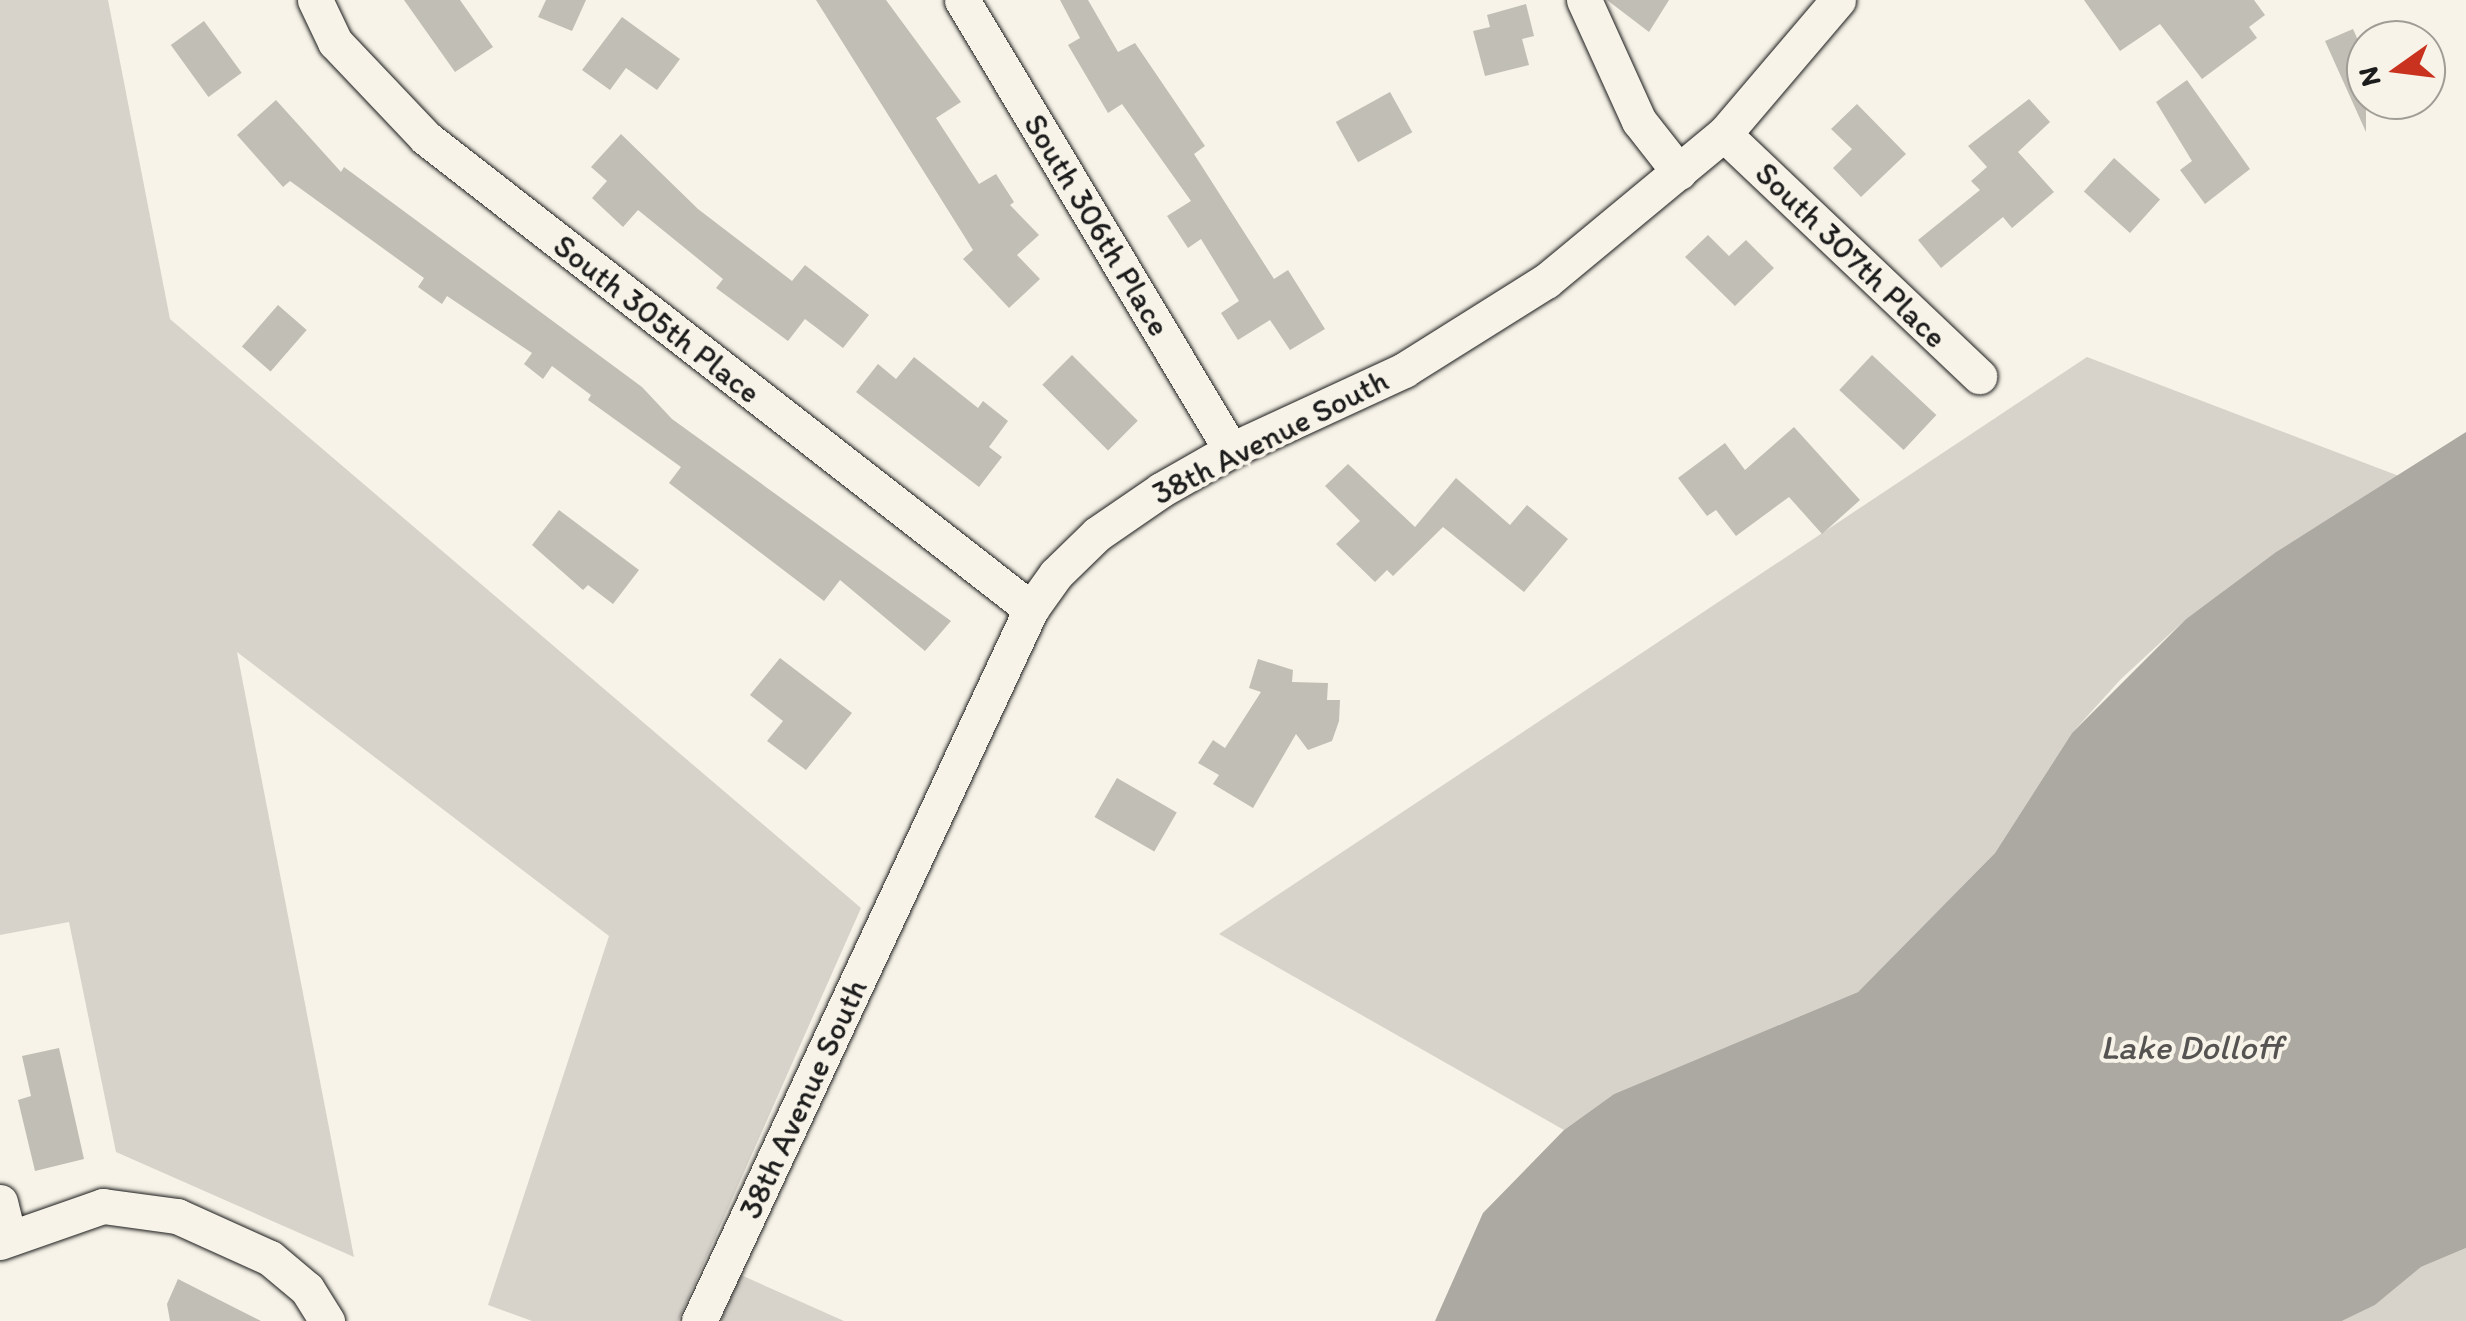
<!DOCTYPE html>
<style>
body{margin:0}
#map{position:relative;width:2466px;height:1321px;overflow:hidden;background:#f7f3e8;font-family:Itim,sans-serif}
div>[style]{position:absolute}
.green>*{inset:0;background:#d7d3cb}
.water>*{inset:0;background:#aca9a2}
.building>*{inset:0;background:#c0beb5;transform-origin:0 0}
.roads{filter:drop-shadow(0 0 2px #1c1c1c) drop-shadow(0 0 2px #1c1c1c)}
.minor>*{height:35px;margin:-17.5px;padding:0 17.5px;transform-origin:17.5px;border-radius:17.5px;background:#f7f3e8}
span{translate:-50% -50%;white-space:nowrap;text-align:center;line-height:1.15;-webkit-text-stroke:8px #f7f3e8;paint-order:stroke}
.street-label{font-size:32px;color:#1c1c1c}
.water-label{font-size:35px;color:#565452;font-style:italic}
.north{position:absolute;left:2346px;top:20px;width:100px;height:100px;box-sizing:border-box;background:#f7f3e8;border:2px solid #9f9d96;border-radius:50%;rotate:256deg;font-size:28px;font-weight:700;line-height:40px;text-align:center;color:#1c1c1c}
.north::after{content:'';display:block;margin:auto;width:35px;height:45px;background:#c8321e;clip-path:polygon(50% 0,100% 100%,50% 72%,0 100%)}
</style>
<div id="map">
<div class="green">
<div style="clip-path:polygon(0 0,108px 0,170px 319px,861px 908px,678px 1321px,532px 1321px,488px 1305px,609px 936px,237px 652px,354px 1257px,116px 1152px,69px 922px,0 935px)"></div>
<div style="clip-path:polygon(2087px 357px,2399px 476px,2276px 552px,2186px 619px,2121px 679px,2072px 733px,1995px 853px,1858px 992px,1614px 1094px,1564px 1130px,1219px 934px)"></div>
<div style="clip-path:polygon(2466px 1248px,2466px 1321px,2342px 1321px,2375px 1305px,2421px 1267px)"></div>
<div style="clip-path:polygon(741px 1275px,844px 1321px,721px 1321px)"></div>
</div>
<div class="water">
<div style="clip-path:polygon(2466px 432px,2466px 1248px,2421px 1267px,2375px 1305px,2342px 1321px,1435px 1321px,1483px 1213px,1564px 1130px,1614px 1094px,1858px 992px,1995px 853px,2072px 733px,2186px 619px,2276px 552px)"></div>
</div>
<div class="building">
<div style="clip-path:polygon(404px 0,460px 0,493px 47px,455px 72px)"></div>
<div style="clip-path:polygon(546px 0,586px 0,572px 31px,538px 17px)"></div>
<div style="clip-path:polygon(816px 0,886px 0,961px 102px,936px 118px,979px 184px,996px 174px,1014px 202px,1010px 205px,1039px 235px,1017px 255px,1040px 279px,1009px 308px,963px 259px,973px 250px)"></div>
<div style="clip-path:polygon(1060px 0,1088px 0,1118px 52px,1135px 43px,1205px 146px,1194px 154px,1274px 279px,1288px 270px,1325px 329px,1290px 350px,1270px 320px,1238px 340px,1221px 313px,1239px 301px,1201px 239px,1188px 248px,1167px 216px,1191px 201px,1122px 104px,1108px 113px,1068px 45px,1080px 38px)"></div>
<div style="clip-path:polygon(1607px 0,1669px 0,1649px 32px)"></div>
<div style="clip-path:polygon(2084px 0,2254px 0,2265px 15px,2249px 27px,2257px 38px,2202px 79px,2160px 24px,2120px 51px)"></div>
<div style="clip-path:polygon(1526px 4px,1534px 36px,1522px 39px,1529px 65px,1485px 76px,1473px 31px,1490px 27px,1487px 15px)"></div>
<div style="clip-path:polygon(622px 17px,680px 59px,657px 90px,626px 68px,610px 90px,582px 70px)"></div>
<div style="left:204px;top:21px;width:64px;height:41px;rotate:54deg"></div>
<div style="clip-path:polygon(2353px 29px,2366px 58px,2366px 132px,2325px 41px)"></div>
<div style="clip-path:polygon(2187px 80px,2250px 169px,2205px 204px,2180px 170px,2192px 161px,2156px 102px)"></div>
<div style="left:1390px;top:92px;width:46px;height:62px;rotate:61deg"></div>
<div style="clip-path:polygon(2029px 99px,2050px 122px,2018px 152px,2054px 192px,2012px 228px,2003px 217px,1941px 268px,1918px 240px,1980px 190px,1971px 181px,1987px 167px,1968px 146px)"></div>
<div style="clip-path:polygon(276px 100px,341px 172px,344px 167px,642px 387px,672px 419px,951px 621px,925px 651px,840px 580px,824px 601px,669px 483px,681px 467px,588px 400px,591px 395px,552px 366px,543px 379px,524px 364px,532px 353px,447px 296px,442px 304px,418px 287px,424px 278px,290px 181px,283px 187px,237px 135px)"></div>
<div style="clip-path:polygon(1857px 104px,1906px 154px,1861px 197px,1833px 168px,1852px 149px,1831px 129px)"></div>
<div style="clip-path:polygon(621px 134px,698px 209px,792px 281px,805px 265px,869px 315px,843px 348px,805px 319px,788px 341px,716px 288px,723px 279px,638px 210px,623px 227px,592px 198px,607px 181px,591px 167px)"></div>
<div style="left:2114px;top:158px;width:62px;height:45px;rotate:42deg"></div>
<div style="clip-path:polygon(1708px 235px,1729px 256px,1746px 240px,1774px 268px,1735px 306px,1685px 257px)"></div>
<div style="left:278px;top:305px;width:38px;height:55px;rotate:41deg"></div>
<div style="left:1072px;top:355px;width:93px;height:42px;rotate:45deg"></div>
<div style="left:1872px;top:355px;width:88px;height:48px;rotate:43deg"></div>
<div style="clip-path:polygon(914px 357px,978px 408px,983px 401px,1008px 421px,989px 447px,1002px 457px,979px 487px,856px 392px,878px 364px,896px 379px)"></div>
<div style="clip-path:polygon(1794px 427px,1860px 500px,1822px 534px,1789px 497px,1736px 536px,1716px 510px,1707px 516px,1678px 478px,1725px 443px,1745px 470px)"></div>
<div style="clip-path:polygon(1348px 464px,1415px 527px,1456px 478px,1510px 525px,1527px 505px,1568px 539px,1524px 592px,1443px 527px,1393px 576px,1387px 570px,1375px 582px,1336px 544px,1360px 521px,1325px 486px)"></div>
<div style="clip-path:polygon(559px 510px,639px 570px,613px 604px,588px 585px,583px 590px,532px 545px)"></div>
<div style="clip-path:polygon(780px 658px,852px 713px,806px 770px,767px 741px,783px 721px,750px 695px)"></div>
<div style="clip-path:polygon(1258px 659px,1293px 670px,1292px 682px,1328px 683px,1327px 700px,1340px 700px,1339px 721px,1332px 741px,1308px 750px,1296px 734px,1253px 808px,1213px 784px,1219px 775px,1198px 763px,1213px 740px,1225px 748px,1261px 692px,1249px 688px)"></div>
<div style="left:1117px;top:778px;width:69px;height:45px;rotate:30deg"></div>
<div style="clip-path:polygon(59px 1048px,84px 1159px,35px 1171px,18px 1100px,31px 1096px,22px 1056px)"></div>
<div style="clip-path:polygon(178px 1279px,261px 1321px,170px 1321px,167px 1304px)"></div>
</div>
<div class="roads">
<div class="minor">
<div style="left:315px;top:0;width:47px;rotate:64.5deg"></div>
<div style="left:335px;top:42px;width:132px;rotate:46.5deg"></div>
<div style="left:426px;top:138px;width:767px;rotate:37.9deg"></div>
<div style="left:962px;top:0;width:524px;rotate:59.13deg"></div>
<div style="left:1584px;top:0;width:133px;rotate:65.6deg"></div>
<div style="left:1639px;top:121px;width:65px;rotate:51.9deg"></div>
<div style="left:1724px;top:134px;width:352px;rotate:43.5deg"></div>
<div style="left:0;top:1202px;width:37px;rotate:76deg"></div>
<div style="left:0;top:1242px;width:109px;rotate:-19.3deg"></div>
<div style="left:103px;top:1206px;width:75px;rotate:7.7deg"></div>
<div style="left:177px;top:1216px;width:102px;rotate:24.3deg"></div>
<div style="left:270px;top:1258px;width:48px;rotate:40deg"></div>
<div style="left:307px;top:1289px;width:38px;rotate:58deg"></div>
<div style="left:699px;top:1321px;width:786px;rotate:-65deg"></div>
<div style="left:1031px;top:609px;width:43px;rotate:-54.5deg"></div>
<div style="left:1056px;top:574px;width:57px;rotate:-44.3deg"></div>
<div style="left:1097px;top:534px;width:78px;rotate:-34.5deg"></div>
<div style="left:1161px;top:490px;width:81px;rotate:-29.7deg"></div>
<div style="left:1231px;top:450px;width:191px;rotate:-24.8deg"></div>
<div style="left:1404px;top:370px;width:168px;rotate:-32.1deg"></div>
<div style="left:1546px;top:281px;width:231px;rotate:-39.6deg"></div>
<div style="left:1724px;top:134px;width:176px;rotate:-49.6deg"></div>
</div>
</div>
<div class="street-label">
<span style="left:1097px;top:225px;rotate:59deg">South 306th Place</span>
<span style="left:1851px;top:255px;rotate:44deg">South 307th Place</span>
<span style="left:657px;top:319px;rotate:38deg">South 305th Place</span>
<span style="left:1270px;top:437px;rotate:-27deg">38th Avenue South</span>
<span style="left:803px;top:1099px;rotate:-65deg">38th Avenue South</span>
</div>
<div class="water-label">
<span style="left:2191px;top:1047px">Lake Dolloff</span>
</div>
<div class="north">N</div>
</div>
